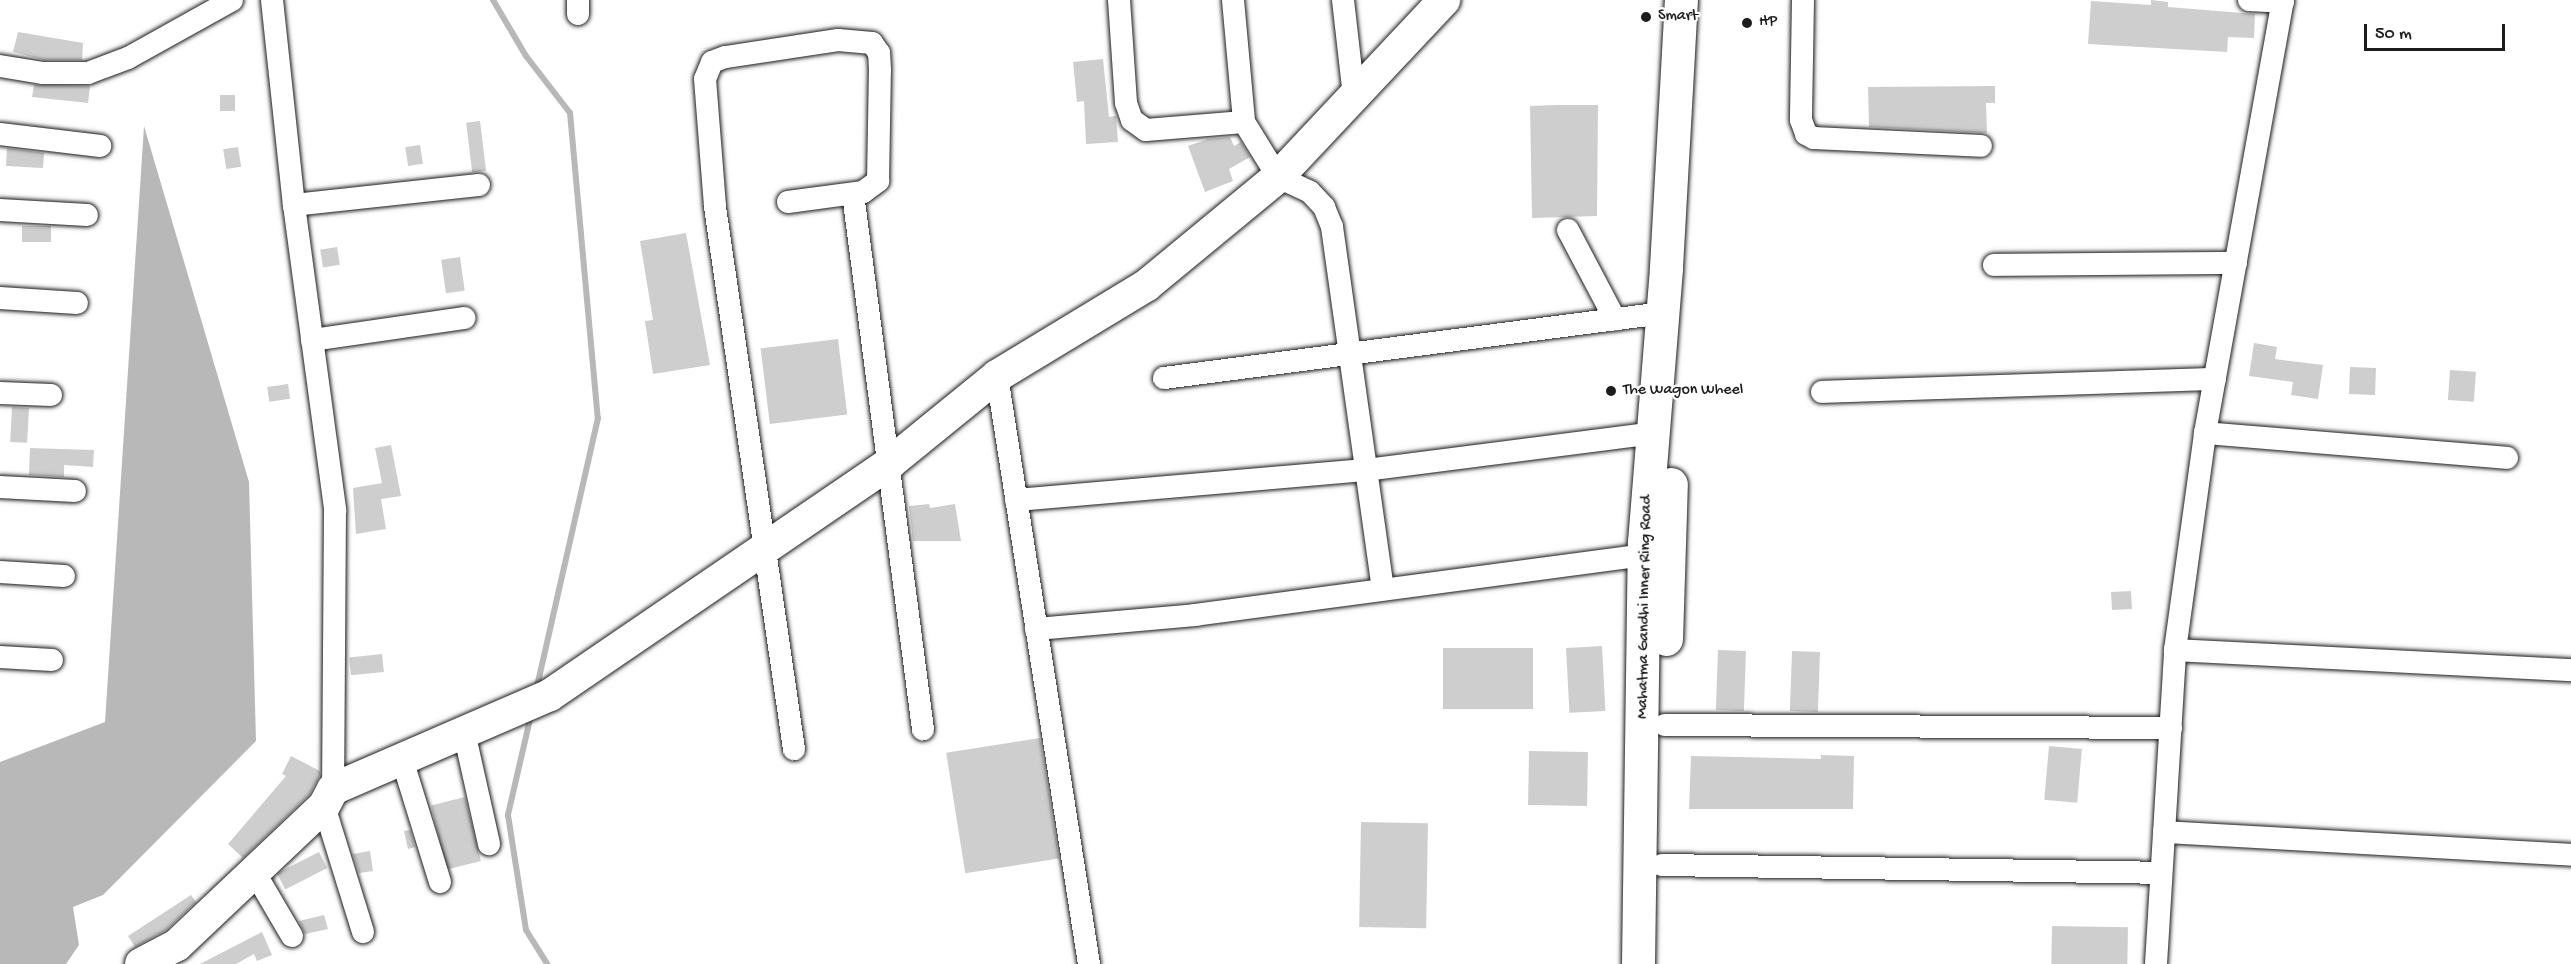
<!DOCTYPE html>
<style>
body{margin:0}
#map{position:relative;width:2571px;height:964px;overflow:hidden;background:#fff;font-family:"Gochi Hand",sans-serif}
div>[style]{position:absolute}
.water>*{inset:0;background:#b8b8b8}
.stream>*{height:6px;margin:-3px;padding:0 3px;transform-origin:3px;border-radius:3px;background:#b8b8b8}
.building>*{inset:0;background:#cecece;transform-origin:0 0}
.roads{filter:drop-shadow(0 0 2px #1c1c1c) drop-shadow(0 0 2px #1c1c1c)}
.street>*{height:22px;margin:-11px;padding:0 11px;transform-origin:11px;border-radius:11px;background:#fff}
.secondary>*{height:32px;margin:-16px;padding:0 16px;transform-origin:16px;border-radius:16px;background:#fff}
.primary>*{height:33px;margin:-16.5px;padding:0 16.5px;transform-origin:16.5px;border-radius:16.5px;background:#fff}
.dots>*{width:16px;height:16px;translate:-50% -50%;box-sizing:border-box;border:3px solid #fff;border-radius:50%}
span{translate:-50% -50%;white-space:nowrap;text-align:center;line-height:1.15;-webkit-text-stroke:4.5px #fff;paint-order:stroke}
.poi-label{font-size:16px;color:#1c1c1c}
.left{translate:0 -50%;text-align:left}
.street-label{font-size:16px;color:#1c1c1c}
.scale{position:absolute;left:2364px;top:24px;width:141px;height:27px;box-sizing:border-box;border:3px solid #1c1c1c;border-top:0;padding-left:8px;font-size:18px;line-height:21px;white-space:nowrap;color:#1c1c1c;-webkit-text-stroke:4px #fff;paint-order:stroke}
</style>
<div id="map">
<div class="water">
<div style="clip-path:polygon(144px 126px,249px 482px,256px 741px,103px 895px,73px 907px,79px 945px,66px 964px,0 964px,0 762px,105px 722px)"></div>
</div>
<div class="stream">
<div style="left:493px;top:0;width:65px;rotate:59.5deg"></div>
<div style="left:526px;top:56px;width:72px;rotate:52.3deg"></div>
<div style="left:570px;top:113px;width:306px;rotate:84.8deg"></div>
<div style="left:598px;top:418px;width:279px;rotate:102.8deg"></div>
<div style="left:531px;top:715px;width:103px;rotate:103deg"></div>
<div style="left:508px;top:815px;width:116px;rotate:81.1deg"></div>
<div style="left:526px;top:930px;width:40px;rotate:58deg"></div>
</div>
<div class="building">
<div style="clip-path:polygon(2151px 0,2168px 2px,2168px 7px,2255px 14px,2254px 38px,2228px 37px,2227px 52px,2088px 44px,2091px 1px,2151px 5px)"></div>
<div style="clip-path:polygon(18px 32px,83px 43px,82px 60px,44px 60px,13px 52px)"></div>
<div style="clip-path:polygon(1103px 59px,1109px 117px,1116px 116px,1118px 142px,1086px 144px,1084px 101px,1077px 102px,1073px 62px)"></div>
<div style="clip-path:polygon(34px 85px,90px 86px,88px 103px,32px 97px)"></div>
<div style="clip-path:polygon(1995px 86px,1995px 103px,1986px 103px,1987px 133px,1869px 127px,1868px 87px)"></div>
<div style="left:220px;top:95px;width:15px;height:16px"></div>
<div style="clip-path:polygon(1557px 105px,1598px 105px,1597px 216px,1532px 218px,1530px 106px)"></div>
<div style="left:480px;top:121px;width:50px;height:14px;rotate:83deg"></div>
<div style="clip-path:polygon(1230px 137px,1234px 146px,1241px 142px,1250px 157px,1229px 169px,1233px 181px,1205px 192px,1188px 146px,1208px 139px)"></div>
<div style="left:420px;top:145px;width:19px;height:15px;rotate:81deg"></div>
<div style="left:238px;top:147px;width:20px;height:15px;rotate:81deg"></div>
<div style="clip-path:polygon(7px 148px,44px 153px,43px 168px,6px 166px)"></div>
<div style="left:22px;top:226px;width:29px;height:16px"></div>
<div style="clip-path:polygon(686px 233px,710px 365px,653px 374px,645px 321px,653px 320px,640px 241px)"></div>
<div style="left:337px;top:247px;width:18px;height:17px;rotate:81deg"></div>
<div style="left:460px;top:257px;width:34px;height:19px;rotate:82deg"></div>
<div style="left:838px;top:339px;width:76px;height:78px;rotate:83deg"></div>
<div style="clip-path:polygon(2254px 343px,2277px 347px,2275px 359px,2323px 365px,2318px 399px,2291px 395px,2293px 382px,2249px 376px)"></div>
<div style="left:2350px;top:367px;width:26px;height:27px;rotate:2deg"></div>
<div style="left:2450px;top:370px;width:26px;height:30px;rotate:4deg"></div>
<div style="left:288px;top:384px;width:15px;height:21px;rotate:82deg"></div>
<div style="left:12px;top:407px;width:17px;height:35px;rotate:3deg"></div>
<div style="clip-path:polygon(391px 445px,401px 496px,381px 499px,386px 529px,356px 534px,353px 488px,382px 483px,375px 448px)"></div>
<div style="clip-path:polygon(30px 448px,94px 450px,93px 467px,64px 465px,64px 477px,29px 475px)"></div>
<div style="clip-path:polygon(929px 504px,930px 508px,955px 504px,961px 541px,913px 541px,909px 506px)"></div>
<div style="left:2131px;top:591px;width:18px;height:20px;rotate:87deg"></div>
<div style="left:1602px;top:646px;width:65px;height:36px;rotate:87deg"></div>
<div style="left:1443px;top:648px;width:90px;height:61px"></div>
<div style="left:1718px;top:650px;width:28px;height:60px;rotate:2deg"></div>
<div style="left:1792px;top:651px;width:28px;height:60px;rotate:2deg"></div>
<div style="left:382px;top:654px;width:18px;height:33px;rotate:84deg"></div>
<div style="left:1040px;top:738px;width:122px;height:95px;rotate:81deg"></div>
<div style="left:2049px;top:746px;width:33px;height:54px;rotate:5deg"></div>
<div style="left:1529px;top:751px;width:59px;height:54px;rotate:1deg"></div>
<div style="clip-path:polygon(1821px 755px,1854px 756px,1853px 809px,1689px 809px,1691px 756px,1821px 759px)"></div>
<div style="clip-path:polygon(291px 756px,320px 771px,320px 775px,309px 795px,243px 858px,228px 844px,286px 776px,282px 774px)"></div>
<div style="left:465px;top:797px;width:66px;height:35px;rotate:76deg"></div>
<div style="left:1361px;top:822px;width:67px;height:105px;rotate:1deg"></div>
<div style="clip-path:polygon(410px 830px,415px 847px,408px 849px,404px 831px)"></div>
<div style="clip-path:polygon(370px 851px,373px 871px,359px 873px,353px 854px)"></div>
<div style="left:319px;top:852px;width:18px;height:47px;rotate:63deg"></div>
<div style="clip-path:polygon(191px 895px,196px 902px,166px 930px,135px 947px,128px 936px)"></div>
<div style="clip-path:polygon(324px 915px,328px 929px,305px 934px,299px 921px)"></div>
<div style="left:2052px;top:926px;width:76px;height:38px;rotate:1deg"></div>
<div style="clip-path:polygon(262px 932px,272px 955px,257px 961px,254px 954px,236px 964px,200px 964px)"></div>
</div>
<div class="roads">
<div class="street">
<div style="left:272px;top:0;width:206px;rotate:83.9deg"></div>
<div style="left:294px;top:205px;width:308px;rotate:82.3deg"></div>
<div style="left:335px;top:510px;width:279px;rotate:90.4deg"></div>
<div style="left:578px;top:0;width:14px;rotate:90deg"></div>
<div style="left:1119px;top:0;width:103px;rotate:86.1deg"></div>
<div style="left:1126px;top:103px;width:18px;rotate:71deg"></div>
<div style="left:1132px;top:120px;width:17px;rotate:36deg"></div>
<div style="left:1146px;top:130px;width:98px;rotate:-4.7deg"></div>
<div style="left:1233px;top:0;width:122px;rotate:84.8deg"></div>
<div style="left:1244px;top:122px;width:65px;rotate:58.3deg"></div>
<div style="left:1278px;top:177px;width:35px;rotate:25deg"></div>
<div style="left:1310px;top:192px;width:21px;rotate:47deg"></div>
<div style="left:1324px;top:207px;width:22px;rotate:68deg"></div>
<div style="left:1332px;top:227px;width:366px;rotate:82deg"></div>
<div style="left:1343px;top:0;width:98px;rotate:83.5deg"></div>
<div style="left:1803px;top:0;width:120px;rotate:91deg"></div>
<div style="left:1801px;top:120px;width:15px;rotate:70deg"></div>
<div style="left:1806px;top:134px;width:9px;rotate:27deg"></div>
<div style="left:1814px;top:138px;width:167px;rotate:2.7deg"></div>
<div style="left:2249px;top:0;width:34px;rotate:3deg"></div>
<div style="left:0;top:66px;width:44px;rotate:9.2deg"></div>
<div style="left:43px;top:73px;width:45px"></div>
<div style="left:88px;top:73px;width:43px;rotate:-20.6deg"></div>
<div style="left:128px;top:58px;width:119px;rotate:-29.1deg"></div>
<div style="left:0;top:134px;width:101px;rotate:6.8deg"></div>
<div style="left:853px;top:194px;width:540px;rotate:82.55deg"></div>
<div style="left:788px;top:202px;width:76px;rotate:-7.6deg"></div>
<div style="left:863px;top:192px;width:19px;rotate:-36deg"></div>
<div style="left:878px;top:181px;width:111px;rotate:-89deg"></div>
<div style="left:880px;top:70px;width:17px;rotate:-93deg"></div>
<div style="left:879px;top:53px;width:12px;rotate:-125deg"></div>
<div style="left:872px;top:43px;width:34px;rotate:-175deg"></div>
<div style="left:838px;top:40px;width:114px;rotate:171.4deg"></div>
<div style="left:725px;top:57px;width:14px;rotate:159deg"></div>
<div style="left:712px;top:62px;width:18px;rotate:112deg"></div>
<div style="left:705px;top:79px;width:128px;rotate:85.5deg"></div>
<div style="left:715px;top:207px;width:548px;rotate:81.71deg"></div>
<div style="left:294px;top:205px;width:186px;rotate:-6.2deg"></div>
<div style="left:0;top:210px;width:87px;rotate:3.3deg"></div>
<div style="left:1568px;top:230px;width:101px;rotate:62.2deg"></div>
<div style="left:1994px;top:265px;width:242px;rotate:-0.5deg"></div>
<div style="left:0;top:298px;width:77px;rotate:3.7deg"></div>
<div style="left:312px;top:340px;width:154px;rotate:-8.2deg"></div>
<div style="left:997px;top:376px;width:595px;rotate:81.11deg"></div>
<div style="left:1164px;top:378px;width:503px;rotate:-7.42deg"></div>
<div style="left:1822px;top:392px;width:393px;rotate:-1.9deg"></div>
<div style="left:0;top:393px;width:51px;rotate:2.2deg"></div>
<div style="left:2205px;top:433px;width:303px;rotate:4.7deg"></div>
<div style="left:0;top:487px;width:75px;rotate:3.1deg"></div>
<div style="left:1016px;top:500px;width:351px;rotate:-4.9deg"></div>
<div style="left:1366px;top:470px;width:289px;rotate:-7.3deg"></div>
<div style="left:0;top:572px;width:64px;rotate:3.6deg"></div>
<div style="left:1036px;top:629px;width:160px;rotate:-5deg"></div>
<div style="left:1195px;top:615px;width:453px;rotate:-7.6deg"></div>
<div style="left:2175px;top:650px;width:397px;rotate:2.9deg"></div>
<div style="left:0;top:657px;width:52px;rotate:3.3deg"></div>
<div style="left:1665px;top:725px;width:506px;rotate:0.34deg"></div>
<div style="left:464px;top:732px;width:115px;rotate:77.4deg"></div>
<div style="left:401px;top:756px;width:132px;rotate:72.8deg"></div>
<div style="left:324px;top:806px;width:132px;rotate:72.8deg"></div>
<div style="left:2164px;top:832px;width:408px;rotate:3.2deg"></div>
<div style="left:1662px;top:865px;width:499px;rotate:0.9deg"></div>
<div style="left:255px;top:873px;width:73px;rotate:59.6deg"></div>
<div style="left:2156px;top:964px;width:315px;rotate:-86.5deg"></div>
<div style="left:2175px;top:650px;width:219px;rotate:-82.1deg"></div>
<div style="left:2205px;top:433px;width:440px;rotate:-79.8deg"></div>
</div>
<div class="secondary">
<div style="left:141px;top:964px;width:41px;rotate:-27.8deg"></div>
<div style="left:177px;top:945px;width:202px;rotate:-43.4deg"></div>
<div style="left:324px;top:806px;width:19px;rotate:-62deg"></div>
<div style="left:333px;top:789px;width:236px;rotate:-23.4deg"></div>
<div style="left:550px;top:695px;width:412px;rotate:-34.3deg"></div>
<div style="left:890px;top:463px;width:138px;rotate:-39.1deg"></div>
<div style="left:997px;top:376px;width:175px;rotate:-31.2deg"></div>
<div style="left:1147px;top:285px;width:170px;rotate:-39.5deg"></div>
<div style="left:1278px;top:177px;width:243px;rotate:-46.8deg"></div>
</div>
<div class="primary">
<div style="left:1666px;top:639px;width:155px;rotate:-88.2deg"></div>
<div style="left:1638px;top:964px;width:422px;rotate:-89.2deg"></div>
<div style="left:1644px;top:542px;width:276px;rotate:-85.4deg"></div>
<div style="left:1666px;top:267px;width:267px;rotate:-86.8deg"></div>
</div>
</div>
<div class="dots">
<div style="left:1646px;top:17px;background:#1c1c1c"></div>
<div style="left:1747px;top:23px;background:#1c1c1c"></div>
<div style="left:1611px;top:391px;background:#1c1c1c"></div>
</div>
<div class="poi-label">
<span class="left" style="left:1658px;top:17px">Smart</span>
<span class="left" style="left:1759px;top:23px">HP</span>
<span class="left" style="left:1623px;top:391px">The Wagon Wheel</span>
</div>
<div class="street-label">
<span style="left:1646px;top:607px;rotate:-89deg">Mahatma Gandhi Inner Ring Road</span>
</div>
<div class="scale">50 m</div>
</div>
